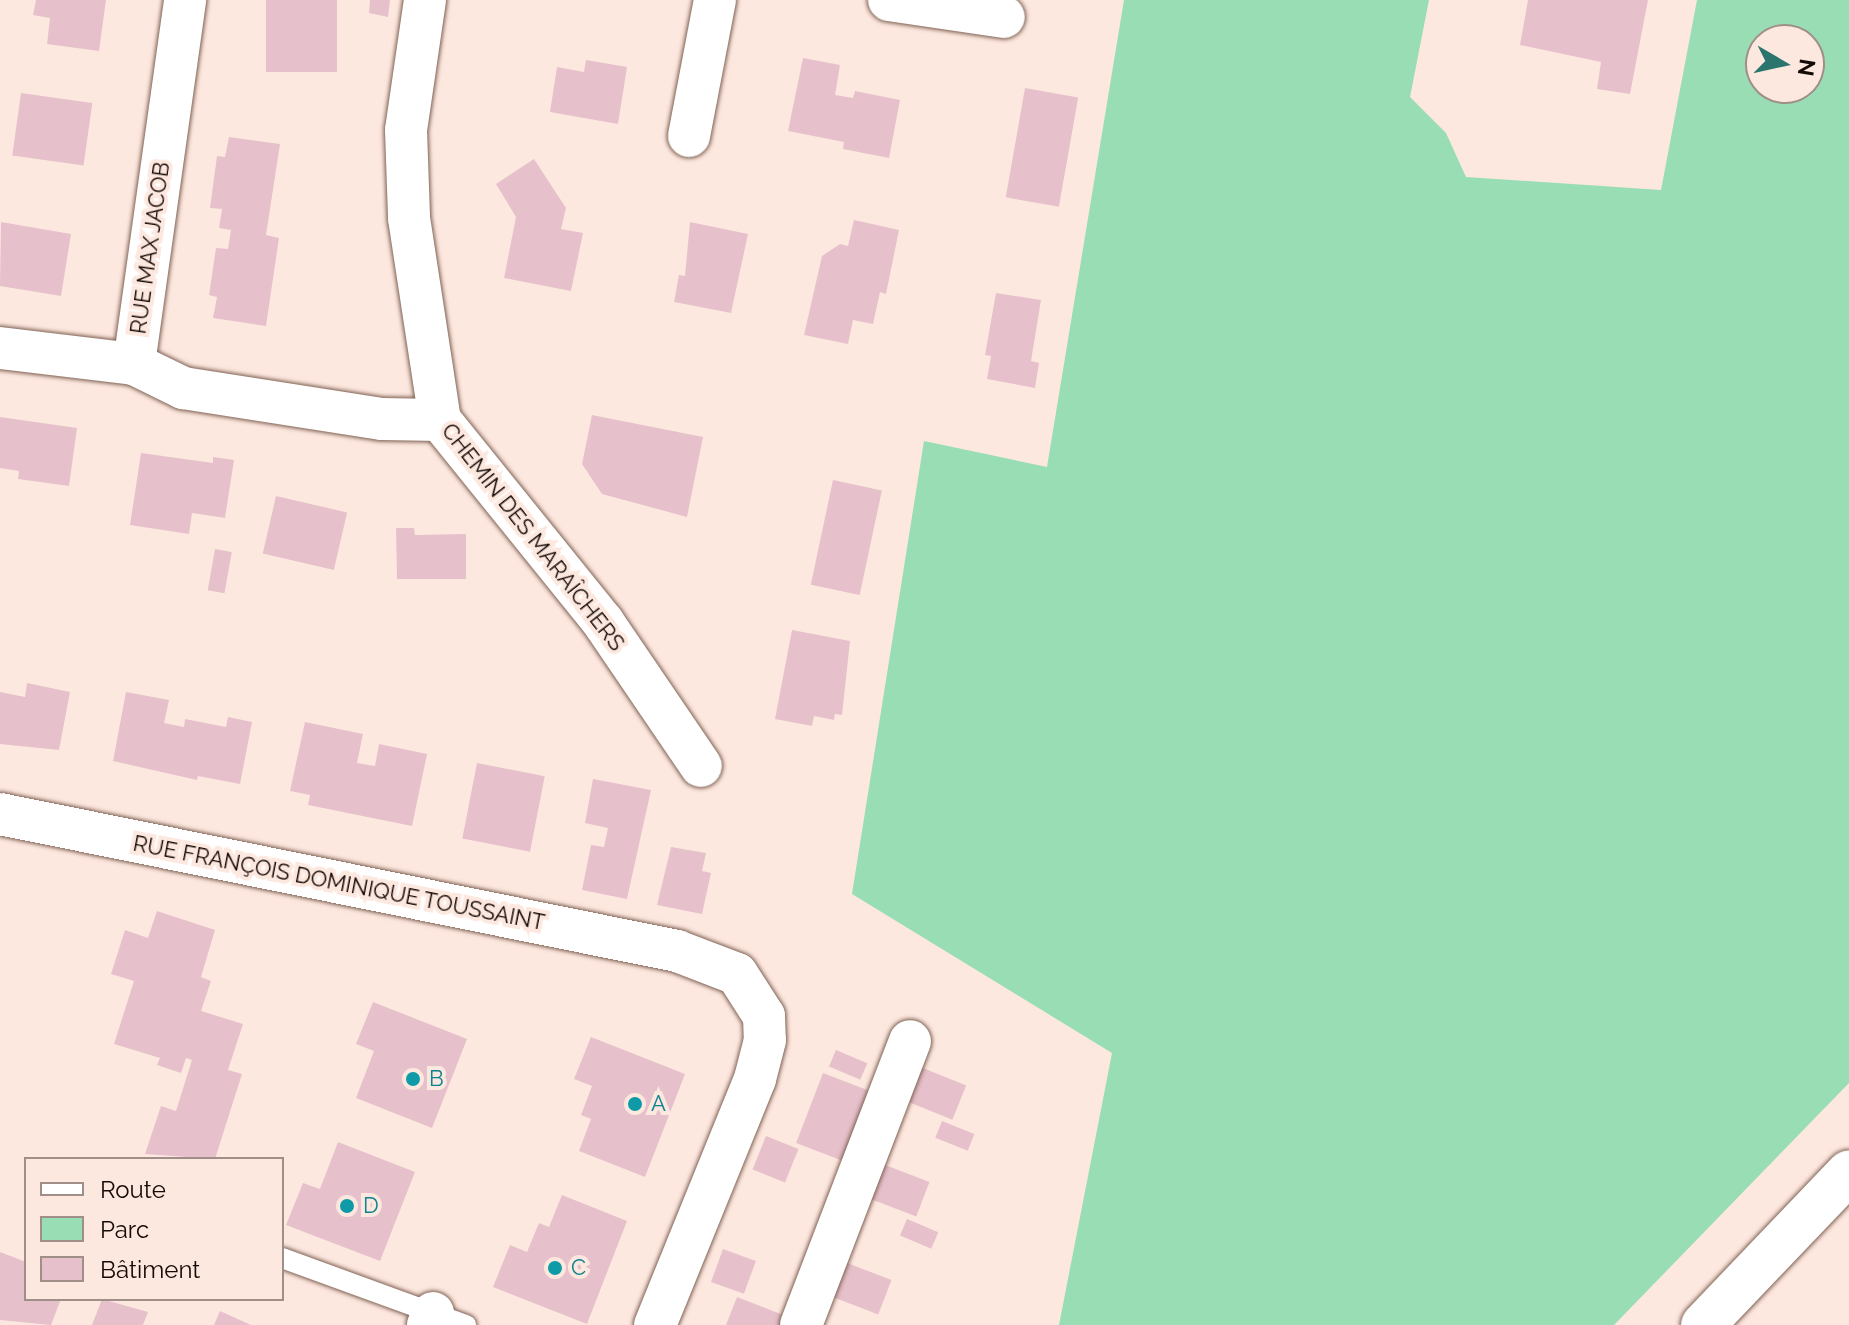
<!DOCTYPE html>
<meta charset="utf-8">
<style>
body{margin:0}
#map{position:relative;width:1849px;height:1325px;overflow:hidden;background:#fde8df;font-family:Raleway,sans-serif}
div>[style]{position:absolute}
.green>*{inset:0;background:#99ddb5}
.building>*{inset:0;background:#e6c1cb;transform-origin:0 0}
.roads{filter:drop-shadow(0 0 2px #806254) drop-shadow(0 0 2px #806254)}
.service>*{height:20px;margin:-10px;padding:0 10px;transform-origin:10px;border-radius:10px;background:#fff}
.minor>*{height:42px;margin:-21px;padding:0 21px;transform-origin:21px;border-radius:21px;background:#fff}
.primary>*{height:44px;margin:-22px;padding:0 22px;transform-origin:22px;border-radius:22px;background:#fff}
.dots>*{width:22px;height:22px;translate:-50% -50%;box-sizing:border-box;border:4px solid #fde8df;border-radius:50%}
span{translate:-50% -50%;white-space:nowrap;text-align:center;line-height:1.15;-webkit-text-stroke:8px #fde8df;paint-order:stroke}
.street-label{font-size:22px;color:#150a06}
.culture-label{font-size:22px;color:#0d838f}
.left{translate:0 -50%;text-align:left}
.legend{position:absolute;left:24px;top:1157px;width:260px;height:144px;box-sizing:border-box;background:#fde8df;border:2px solid #a08f88;margin:0;padding:10px 14px;list-style:none;font-size:24px;color:#150a06}
.legend li{display:flex;align-items:center;gap:16px;height:40px}
.legend b{width:40px;border:2px solid #a08f88}
.north{position:absolute;left:1745px;top:24px;width:80px;height:80px;box-sizing:border-box;background:#fde8df;border:2px solid #a08f88;border-radius:50%;rotate:99deg;font-size:22px;font-weight:700;line-height:32px;text-align:center;color:#150a06}
.north::after{content:'';display:block;margin:auto;width:28px;height:36px;background:#2c756f;clip-path:polygon(50% 0,100% 100%,50% 72%,0 100%)}
</style>
<div id="map">
<div class="green">
<div style="clip-path:polygon(evenodd,1124px 0,1429px 0,1410px 97px,1446px 133px,1466px 177px,1661px 190px,1697px 0,1849px 0,1849px 1083px,1614px 1325px,1059px 1325px,1112px 1053px,852px 894px,924px 441px,1047px 467px,1124px 0,1761px 40px,1809px 40px,1809px 88px,1761px 88px,1761px 40px)"></div>
</div>
<div class="building">
<div style="clip-path:polygon(36px 0,106px 0,99px 51px,47px 44px,50px 18px,33px 15px)"></div>
<div style="left:266px;top:0;width:71px;height:72px"></div>
<div style="clip-path:polygon(370px 0,390px 0,388px 17px,369px 13px)"></div>
<div style="clip-path:polygon(1528px 0,1648px 0,1630px 94px,1597px 89px,1601px 62px,1520px 45px)"></div>
<div style="clip-path:polygon(803px 58px,840px 65px,835px 95px,853px 98px,855px 91px,900px 100px,889px 158px,843px 149px,844px 142px,788px 131px)"></div>
<div style="clip-path:polygon(586px 60px,627px 67px,618px 124px,550px 112px,557px 67px,584px 72px)"></div>
<div style="left:1025px;top:88px;width:54px;height:111px;rotate:10deg"></div>
<div style="left:21px;top:93px;width:72px;height:63px;rotate:8deg"></div>
<div style="clip-path:polygon(229px 137px,280px 144px,266px 235px,279px 238px,266px 326px,213px 318px,217px 297px,209px 295px,216px 248px,228px 249px,231px 230px,219px 228px,222px 209px,210px 208px,217px 156px,225px 157px)"></div>
<div style="clip-path:polygon(534px 159px,566px 208px,561px 229px,583px 233px,571px 291px,504px 278px,516px 217px,496px 184px)"></div>
<div style="clip-path:polygon(854px 220px,899px 230px,886px 294px,880px 292px,873px 324px,853px 320px,848px 344px,804px 335px,822px 256px,840px 244px,848px 246px)"></div>
<div style="clip-path:polygon(1px 222px,71px 234px,61px 296px,0 286px)"></div>
<div style="clip-path:polygon(690px 222px,748px 234px,731px 313px,674px 302px,679px 275px,685px 276px)"></div>
<div style="clip-path:polygon(996px 293px,1041px 300px,1031px 361px,1039px 363px,1035px 388px,987px 379px,991px 356px,985px 355px)"></div>
<div style="clip-path:polygon(592px 415px,703px 437px,687px 517px,602px 494px,582px 464px)"></div>
<div style="clip-path:polygon(0 417px,77px 428px,69px 486px,18px 479px,19px 471px,0 468px)"></div>
<div style="clip-path:polygon(141px 453px,213px 463px,213px 457px,234px 460px,225px 518px,192px 513px,189px 534px,130px 525px)"></div>
<div style="left:833px;top:480px;width:50px;height:107px;rotate:12deg"></div>
<div style="left:276px;top:496px;width:73px;height:59px;rotate:13deg"></div>
<div style="clip-path:polygon(396px 528px,414px 528px,415px 535px,466px 534px,466px 579px,397px 579px)"></div>
<div style="left:215px;top:549px;width:17px;height:42px;rotate:10deg"></div>
<div style="clip-path:polygon(792px 630px,850px 641px,842px 715px,835px 714px,834px 720px,814px 716px,812px 726px,775px 719px)"></div>
<div style="clip-path:polygon(27px 683px,70px 692px,59px 750px,0 744px,0 692px,25px 697px)"></div>
<div style="clip-path:polygon(126px 692px,169px 700px,164px 723px,184px 727px,185px 719px,226px 727px,228px 717px,252px 722px,240px 784px,198px 776px,197px 780px,113px 761px)"></div>
<div style="clip-path:polygon(305px 722px,363px 734px,357px 763px,375px 766px,379px 744px,427px 754px,412px 826px,308px 805px,310px 795px,290px 791px)"></div>
<div style="left:477px;top:763px;width:69px;height:77px;rotate:11deg"></div>
<div style="clip-path:polygon(593px 779px,651px 790px,627px 899px,582px 890px,591px 845px,604px 847px,608px 828px,585px 823px)"></div>
<div style="clip-path:polygon(671px 847px,706px 853px,702px 871px,711px 873px,702px 914px,657px 905px)"></div>
<div style="clip-path:polygon(157px 911px,215px 930px,201px 977px,211px 981px,201px 1011px,243px 1024px,228px 1070px,242px 1074px,215px 1159px,145px 1154px,161px 1106px,176px 1111px,192px 1060px,186px 1058px,181px 1073px,157px 1065px,160px 1058px,114px 1044px,134px 981px,111px 974px,125px 930px,148px 938px)"></div>
<div style="clip-path:polygon(373px 1002px,467px 1039px,432px 1128px,356px 1098px,374px 1051px,356px 1044px)"></div>
<div style="clip-path:polygon(591px 1037px,685px 1074px,645px 1177px,579px 1151px,591px 1119px,581px 1115px,592px 1086px,574px 1079px)"></div>
<div style="left:836px;top:1050px;width:34px;height:18px;rotate:23deg"></div>
<div style="left:918px;top:1066px;width:52px;height:37px;rotate:22deg"></div>
<div style="left:823px;top:1073px;width:53px;height:75px;rotate:21deg"></div>
<div style="left:942px;top:1121px;width:35px;height:18px;rotate:22deg"></div>
<div style="left:766px;top:1136px;width:35px;height:36px;rotate:22deg"></div>
<div style="clip-path:polygon(338px 1142px,415px 1172px,380px 1261px,286px 1225px,303px 1183px,320px 1189px)"></div>
<div style="left:880px;top:1163px;width:53px;height:37px;rotate:21deg"></div>
<div style="clip-path:polygon(562px 1195px,627px 1221px,587px 1324px,493px 1287px,510px 1245px,527px 1252px,539px 1223px,549px 1227px)"></div>
<div style="left:907px;top:1219px;width:34px;height:18px;rotate:23deg"></div>
<div style="left:723px;top:1249px;width:35px;height:35px;rotate:20deg"></div>
<div style="clip-path:polygon(0 1252px,26px 1262px,26px 1299px,61px 1299px,51px 1325px,0 1320px)"></div>
<div style="left:842px;top:1261px;width:53px;height:37px;rotate:21deg"></div>
<div style="clip-path:polygon(737px 1297px,786px 1316px,782px 1325px,726px 1325px)"></div>
<div style="clip-path:polygon(102px 1299px,148px 1312px,143px 1325px,92px 1325px)"></div>
<div style="clip-path:polygon(220px 1311px,251px 1325px,214px 1325px)"></div>
</div>
<div class="roads">
<div class="service">
<div style="left:282px;top:1258px;width:196px;rotate:20deg"></div>
</div>
<div class="minor">
<div style="left:425px;top:0;width:131px;rotate:98.3deg"></div>
<div style="left:406px;top:130px;width:88px;rotate:88deg"></div>
<div style="left:409px;top:218px;width:204px;rotate:81.3deg"></div>
<div style="left:440px;top:420px;width:260px;rotate:51.1deg"></div>
<div style="left:603px;top:622px;width:174px;rotate:55.8deg"></div>
<div style="left:889px;top:0;width:116px;rotate:8.4deg"></div>
<div style="left:689px;top:136px;width:138px;rotate:-79.2deg"></div>
<div style="left:0;top:348px;width:135px;rotate:6.8deg"></div>
<div style="left:134px;top:364px;width:55px;rotate:26.1deg"></div>
<div style="left:183px;top:388px;width:201px;rotate:8.9deg"></div>
<div style="left:382px;top:419px;width:58px;rotate:1deg"></div>
<div style="left:134px;top:364px;width:368px;rotate:-82deg"></div>
<div style="left:0;top:814px;width:691px;rotate:11.44deg"></div>
<div style="left:677px;top:951px;width:64px;rotate:21deg"></div>
<div style="left:737px;top:974px;width:50px;rotate:57.3deg"></div>
<div style="left:764px;top:1016px;width:24px;rotate:88deg"></div>
<div style="left:765px;top:1040px;width:40px;rotate:104.4deg"></div>
<div style="left:755px;top:1079px;width:266px;rotate:112.1deg"></div>
<div style="left:428px;top:1325px;width:13px;rotate:-67deg"></div>
<div style="left:801px;top:1325px;width:304px;rotate:-69deg"></div>
</div>
<div class="primary">
<div style="left:1703px;top:1325px;width:211px;rotate:-46.3deg"></div>
</div>
</div>
<div class="dots">
<div style="left:413px;top:1079px;background:#0f9aa8"></div>
<div style="left:635px;top:1104px;background:#0f9aa8"></div>
<div style="left:347px;top:1206px;background:#0f9aa8"></div>
<div style="left:555px;top:1268px;background:#0f9aa8"></div>
</div>
<div class="street-label">
<span style="left:150px;top:248px;rotate:-82deg">RUE MAX JACOB</span>
<span style="left:533px;top:537px;rotate:52deg">CHEMIN DES MARAÎCHERS</span>
<span style="left:339px;top:883px;rotate:11deg">RUE FRANÇOIS DOMINIQUE TOUSSAINT</span>
</div>
<div class="culture-label">
<span class="left" style="left:429px;top:1079px">B</span>
<span class="left" style="left:651px;top:1104px">A</span>
<span class="left" style="left:363px;top:1206px">D</span>
<span class="left" style="left:571px;top:1268px">C</span>
</div>
<ul class="legend">
<li><b style="height:10px;background:#fff"></b>Route</li>
<li><b style="height:22px;background:#99ddb5"></b>Parc</li>
<li><b style="height:22px;background:#e6c1cb"></b>Bâtiment</li>
</ul>
<div class="north">N</div>
</div>
